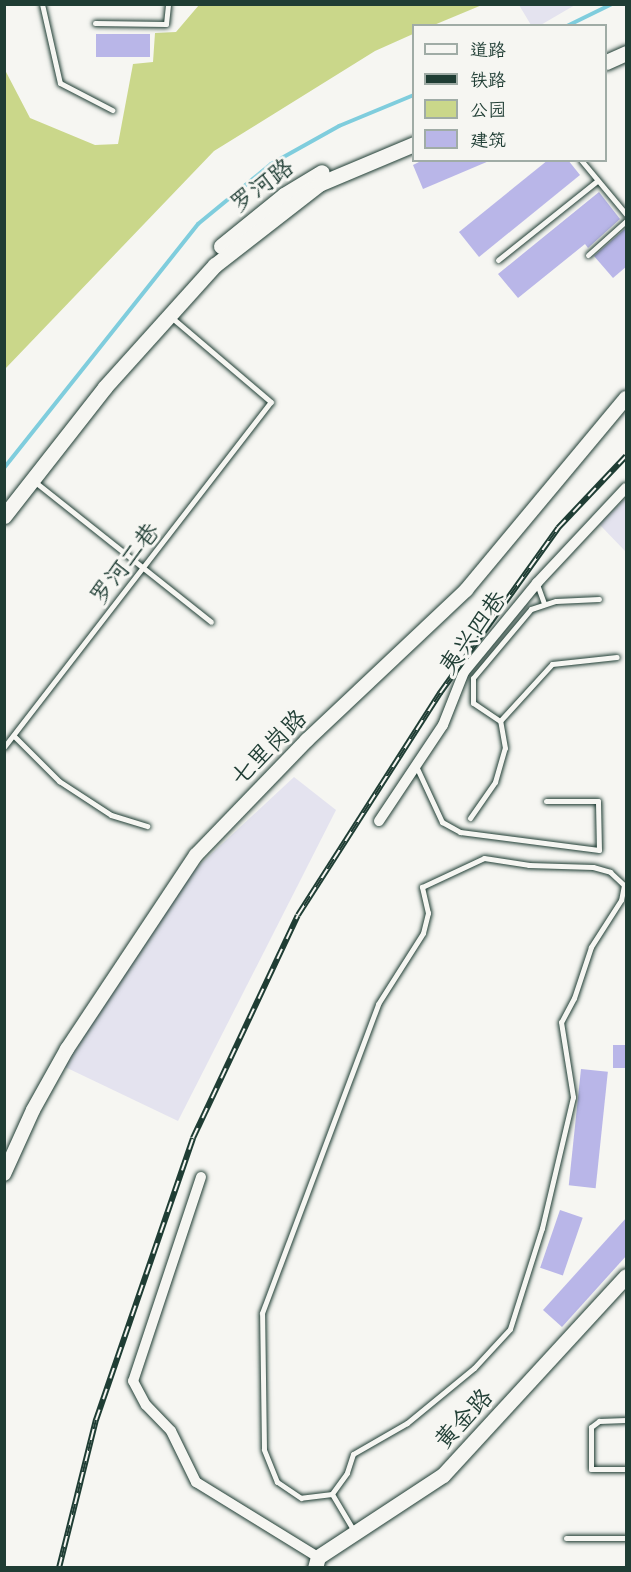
<!DOCTYPE html>
<meta charset="utf-8">
<style>
body{margin:0}
#map{position:relative;width:631px;height:1572px;overflow:hidden;background:#f6f6f2;font-family:Caveat,"LXGW WenKai TC",sans-serif}
div>[style]{position:absolute}
.built>*{inset:0;background:#e4e3ef}
.green>*{inset:0;background:#cad78a}
.stream>*{height:4px;margin:-2px;padding:0 2px;transform-origin:2px;border-radius:2px;background:#7fcddd}
.building>*{inset:0;background:#b9b6e8;transform-origin:0 0}
.roads{filter:drop-shadow(0 0 2px #1f3d34) drop-shadow(0 0 2px #1f3d34)}
.service>*{height:5px;margin:-2.5px;padding:0 2.5px;transform-origin:2.5px;border-radius:2.5px;background:#f6f6f2}
.minor>*{height:10px;margin:-5px;padding:0 5px;transform-origin:5px;border-radius:5px;background:#f6f6f2}
.tertiary>*{height:14px;margin:-7px;padding:0 7px;transform-origin:7px;border-radius:7px;background:#f6f6f2}
.secondary>*{height:15px;margin:-7.5px;padding:0 7.5px;transform-origin:7.5px;border-radius:7.5px;background:#f6f6f2}
.rail>*{height:6px;margin-top:-3px;transform-origin:0;background:repeating-linear-gradient(90deg,#f6f6f2 0 11px,#1f3d34 0 22px);box-sizing:border-box;border-block:2px solid #1f3d34}
span{translate:-50% -50%;white-space:nowrap;text-align:center;line-height:1.15;-webkit-text-stroke:6px #f6f6f2;paint-order:stroke}
.street-label{font-size:24px;color:#1f3d34}
.frame{position:absolute;inset:0;border:6px solid #1f3d34;pointer-events:none}
.legend{position:absolute;left:412px;top:24px;width:195px;height:138px;box-sizing:border-box;background:#f6f6f2;border:2px solid #a0aca6;margin:0;padding:8px 10px;list-style:none;font-size:18px;color:#1f3d34}
.legend li{display:flex;align-items:center;gap:12px;height:30px}
.legend b{width:30px;border:2px solid #a0aca6}
</style>
<div id="map">
<div class="built">
<div style="clip-path:polygon(519px 5px,575px 5px,539px 26px,531px 25px)"></div>
<div style="clip-path:polygon(626px 498px,626px 552px,599px 524px)"></div>
<div style="clip-path:polygon(294px 777px,336px 810px,178px 1121px,65px 1067px,156px 919px,194px 870px)"></div>
</div>
<div class="green">
<div style="clip-path:polygon(199px 5px,482px 5px,434px 25px,414px 26px,413px 34px,375px 51px,214px 151px,5px 369px,5px 70px,30px 118px,95px 145px,118px 144px,133px 64px,153px 62px,155px 33px,176px 32px)"></div>
</div>
<div class="stream">
<div style="left:567px;top:26px;width:50px;rotate:-26.1deg"></div>
<div style="left:4px;top:468px;width:312px;rotate:-51.5deg"></div>
<div style="left:198px;top:224px;width:94px;rotate:-39.4deg"></div>
<div style="left:271px;top:164px;width:78px;rotate:-29.2deg"></div>
<div style="left:339px;top:126px;width:81px;rotate:-22.5deg"></div>
</div>
<div class="building">
<div style="left:96px;top:34px;width:54px;height:23px"></div>
<div style="clip-path:polygon(423px 160px,489px 160px,489px 161px,423px 189px,413px 165px)"></div>
<div style="clip-path:polygon(548px 160px,568px 160px,580px 175px,479px 257px,459px 232px)"></div>
<div style="clip-path:polygon(599px 192px,620px 219px,588px 248px,585px 244px,518px 298px,498px 274px)"></div>
<div style="clip-path:polygon(627px 227px,627px 266px,613px 278px,594px 256px)"></div>
<div style="left:613px;top:1045px;width:14px;height:23px"></div>
<div style="left:581px;top:1069px;width:27px;height:117px;rotate:6deg"></div>
<div style="left:560px;top:1210px;width:24px;height:61px;rotate:19deg"></div>
<div style="clip-path:polygon(627px 1217px,627px 1255px,562px 1327px,543px 1310px)"></div>
</div>
<div class="roads">
<div class="service">
<div style="left:42px;top:4px;width:81px;rotate:77.2deg"></div>
<div style="left:60px;top:83px;width:59px;rotate:27.4deg"></div>
<div style="left:95px;top:23px;width:71px;rotate:0.8deg"></div>
<div style="left:166px;top:24px;width:20px;rotate:-84deg"></div>
<div style="left:581px;top:160px;width:70px;rotate:50.2deg"></div>
<div style="left:588px;top:255px;width:51px;rotate:-41.8deg"></div>
<div style="left:498px;top:260px;width:127px;rotate:-38.6deg"></div>
<div style="left:34px;top:481px;width:226px;rotate:38.5deg"></div>
<div style="left:537px;top:584px;width:20px;rotate:70deg"></div>
<div style="left:500px;top:721px;width:77px;rotate:-47.6deg"></div>
<div style="left:552px;top:664px;width:65px;rotate:-6.1deg"></div>
<div style="left:14px;top:736px;width:64px;rotate:45deg"></div>
<div style="left:59px;top:781px;width:62px;rotate:33.2deg"></div>
<div style="left:111px;top:815px;width:38px;rotate:17deg"></div>
<div style="left:4px;top:747px;width:436px;rotate:-52.3deg"></div>
<div style="left:271px;top:402px;width:131px;rotate:-139.6deg"></div>
<div style="left:416px;top:766px;width:62px;rotate:65.1deg"></div>
<div style="left:442px;top:822px;width:21px;rotate:29deg"></div>
<div style="left:460px;top:832px;width:140px;rotate:7.4deg"></div>
<div style="left:599px;top:850px;width:49px;rotate:-91.2deg"></div>
<div style="left:598px;top:801px;width:52px;rotate:180deg"></div>
<div style="left:470px;top:818px;width:44px;rotate:-55.2deg"></div>
<div style="left:495px;top:782px;width:35px;rotate:-74deg"></div>
<div style="left:505px;top:748px;width:27px;rotate:-100deg"></div>
<div style="left:500px;top:721px;width:32px;rotate:-146deg"></div>
<div style="left:473px;top:703px;width:25px;rotate:-90deg"></div>
<div style="left:473px;top:678px;width:90px;rotate:-50deg"></div>
<div style="left:531px;top:609px;width:26px;rotate:-18deg"></div>
<div style="left:556px;top:601px;width:43px;rotate:-2.7deg"></div>
<div style="left:484px;top:858px;width:46px;rotate:8.8deg"></div>
<div style="left:529px;top:865px;width:64px;rotate:1.8deg"></div>
<div style="left:593px;top:867px;width:18px;rotate:16deg"></div>
<div style="left:610px;top:872px;width:19px;rotate:43deg"></div>
<div style="left:624px;top:885px;width:15px;rotate:101deg"></div>
<div style="left:621px;top:900px;width:56px;rotate:122.6deg"></div>
<div style="left:591px;top:947px;width:54px;rotate:108.4deg"></div>
<div style="left:574px;top:998px;width:27px;rotate:118deg"></div>
<div style="left:561px;top:1022px;width:76px;rotate:80.9deg"></div>
<div style="left:573px;top:1097px;width:135px;rotate:103.3deg"></div>
<div style="left:542px;top:1228px;width:106px;rotate:107.6deg"></div>
<div style="left:510px;top:1329px;width:53px;rotate:132.7deg"></div>
<div style="left:474px;top:1368px;width:87px;rotate:140.6deg"></div>
<div style="left:407px;top:1423px;width:62px;rotate:150.1deg"></div>
<div style="left:353px;top:1454px;width:20px;rotate:108deg"></div>
<div style="left:347px;top:1473px;width:26px;rotate:126deg"></div>
<div style="left:332px;top:1494px;width:31px;rotate:173deg"></div>
<div style="left:301px;top:1498px;width:29px;rotate:-146deg"></div>
<div style="left:277px;top:1482px;width:35px;rotate:-112deg"></div>
<div style="left:264px;top:1449px;width:136px;rotate:-90.8deg"></div>
<div style="left:262px;top:1313px;width:330px;rotate:-69.4deg"></div>
<div style="left:378px;top:1004px;width:84px;rotate:-57.6deg"></div>
<div style="left:423px;top:933px;width:21px;rotate:-76deg"></div>
<div style="left:428px;top:913px;width:27px;rotate:-103deg"></div>
<div style="left:422px;top:887px;width:68px;rotate:-25.1deg"></div>
<div style="left:626px;top:1420px;width:27px;rotate:178deg"></div>
<div style="left:599px;top:1421px;width:10px;rotate:143deg"></div>
<div style="left:591px;top:1427px;width:42px;rotate:90deg"></div>
<div style="left:591px;top:1469px;width:35px"></div>
<div style="left:332px;top:1494px;width:43px;rotate:59.3deg"></div>
<div style="left:566px;top:1538px;width:60px"></div>
</div>
<div class="minor">
<div style="left:379px;top:821px;width:115px;rotate:-56.3deg"></div>
<div style="left:443px;top:725px;width:57px;rotate:-68.4deg"></div>
<div style="left:464px;top:672px;width:115px;rotate:-50.6deg"></div>
<div style="left:537px;top:583px;width:130px;rotate:-46.9deg"></div>
<div style="left:201px;top:1177px;width:215px;rotate:108.4deg"></div>
<div style="left:133px;top:1381px;width:27px;rotate:62deg"></div>
<div style="left:146px;top:1405px;width:36px;rotate:46deg"></div>
<div style="left:171px;top:1431px;width:57px;rotate:63.9deg"></div>
<div style="left:196px;top:1482px;width:143px;rotate:31.6deg"></div>
</div>
<div class="tertiary">
<div style="left:4px;top:1174px;width:70px;rotate:-65.6deg"></div>
<div style="left:33px;top:1110px;width:70px;rotate:-60.9deg"></div>
<div style="left:67px;top:1049px;width:233px;rotate:-56.4deg"></div>
<div style="left:196px;top:855px;width:160px;rotate:-46deg"></div>
<div style="left:307px;top:740px;width:219px;rotate:-43.3deg"></div>
<div style="left:466px;top:590px;width:250px;rotate:-50.2deg"></div>
</div>
<div class="secondary">
<div style="left:606px;top:62px;width:22px;rotate:-24deg"></div>
<div style="left:221px;top:246px;width:81px;rotate:-39deg"></div>
<div style="left:284px;top:195px;width:44px;rotate:-31.2deg"></div>
<div style="left:4px;top:516px;width:164px;rotate:-51.9deg"></div>
<div style="left:105px;top:387px;width:164px;rotate:-48deg"></div>
<div style="left:215px;top:265px;width:132px;rotate:-37.9deg"></div>
<div style="left:319px;top:184px;width:103px;rotate:-22.8deg"></div>
<div style="left:315px;top:1568px;width:11px;rotate:-75deg"></div>
<div style="left:318px;top:1557px;width:149px;rotate:-33.3deg"></div>
<div style="left:443px;top:1475px;width:270px;rotate:-47.4deg"></div>
</div>
</div>
<div class="rail">
<div style="left:59px;top:1568px;width:153px;rotate:-76deg"></div>
<div style="left:96px;top:1420px;width:298px;rotate:-71deg"></div>
<div style="left:193px;top:1138px;width:246px;rotate:-64.8deg"></div>
<div style="left:298px;top:915px;width:264px;rotate:-57.4deg"></div>
<div style="left:440px;top:693px;width:203px;rotate:-54.4deg"></div>
<div style="left:558px;top:528px;width:99px;rotate:-46.6deg"></div>
</div>
<div class="street-label">
<span style="left:262px;top:186px;rotate:-37deg">罗河路</span>
<span style="left:125px;top:564px;rotate:-52deg">罗河二巷</span>
<span style="left:473px;top:633px;rotate:-54deg">夷兴四巷</span>
<span style="left:269px;top:748px;rotate:-45deg">七里岗路</span>
<span style="left:464px;top:1419px;rotate:-47deg">黄金路</span>
</div>
<div class="frame"></div>
<ul class="legend">
<li><b style="height:8px;background:#f6f6f2"></b>道路</li>
<li><b style="height:8px;background:#1f3d34"></b>铁路</li>
<li><b style="height:16px;background:#cad78a"></b>公园</li>
<li><b style="height:16px;background:#b9b6e8"></b>建筑</li>
</ul>
</div>
